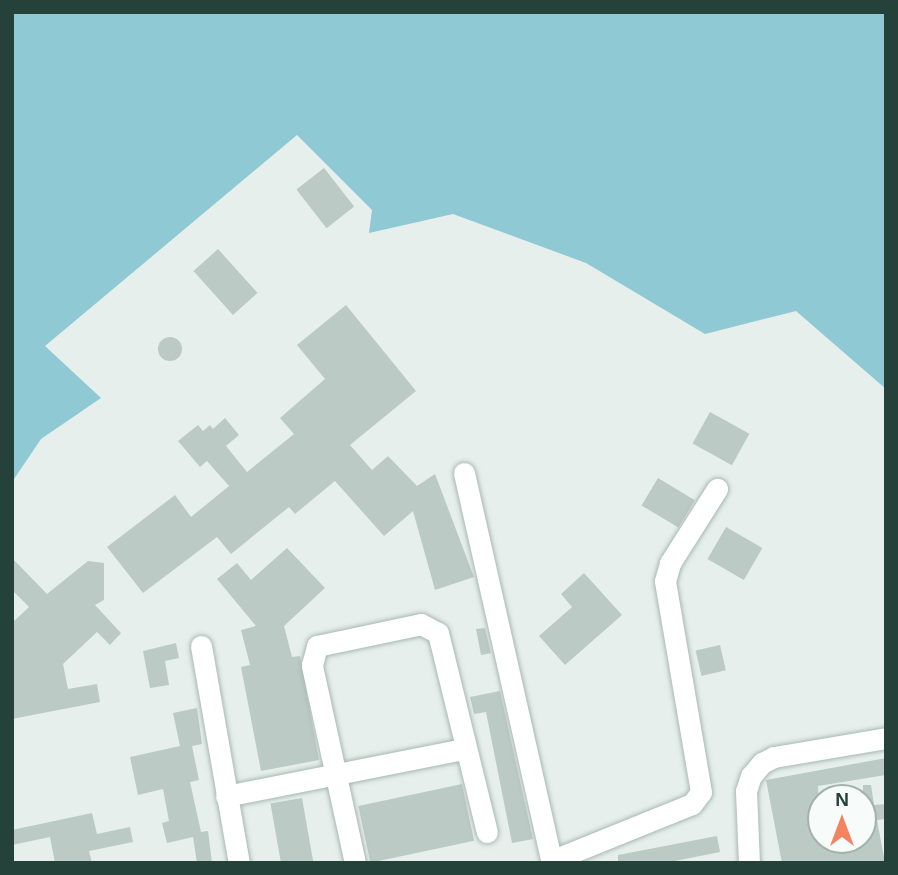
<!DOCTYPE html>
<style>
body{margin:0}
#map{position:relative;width:898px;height:875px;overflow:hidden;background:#e6efeb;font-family:Helvetica,sans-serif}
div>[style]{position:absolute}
.water>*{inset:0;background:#8ec9d4}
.building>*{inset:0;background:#bbcac4;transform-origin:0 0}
.round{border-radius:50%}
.roads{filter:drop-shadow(0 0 2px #a8b8b2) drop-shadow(0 0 2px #a8b8b2)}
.minor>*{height:21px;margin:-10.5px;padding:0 10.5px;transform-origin:10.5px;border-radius:10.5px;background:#fff}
span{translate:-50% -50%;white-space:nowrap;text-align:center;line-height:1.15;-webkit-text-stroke:6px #f7fbf9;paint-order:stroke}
.frame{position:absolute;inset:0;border:14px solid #24423a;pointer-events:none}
.north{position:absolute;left:807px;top:784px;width:70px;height:70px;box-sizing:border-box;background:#f7fbf9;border:2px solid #a3b1ad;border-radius:50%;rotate:0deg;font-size:19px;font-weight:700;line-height:28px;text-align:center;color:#24423a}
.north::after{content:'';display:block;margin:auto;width:24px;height:32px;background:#f4845f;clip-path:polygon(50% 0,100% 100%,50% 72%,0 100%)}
</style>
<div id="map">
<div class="water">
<div style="clip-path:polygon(12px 12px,886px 12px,886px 389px,796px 311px,705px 334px,586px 263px,453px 214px,369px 233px,372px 210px,297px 135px,45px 346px,101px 398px,41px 439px,12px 482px)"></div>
</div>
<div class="building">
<div style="left:324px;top:168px;width:49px;height:35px;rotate:52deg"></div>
<div style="left:218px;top:249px;width:59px;height:33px;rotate:48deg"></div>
<div style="clip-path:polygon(346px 305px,416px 391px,350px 445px,372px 470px,388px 456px,417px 486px,435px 474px,474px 577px,435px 590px,413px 511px,384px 536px,335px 481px,295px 514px,289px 507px,231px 554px,217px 537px,143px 593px,107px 547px,175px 495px,191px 517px,229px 486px,207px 461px,200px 467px,178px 441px,198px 425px,203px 431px,210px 425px,213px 429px,225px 418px,239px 435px,226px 446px,247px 472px,294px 434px,280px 418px,325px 379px,297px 345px)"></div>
<div class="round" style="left:158px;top:337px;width:24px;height:24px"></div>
<div style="left:710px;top:412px;width:45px;height:36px;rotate:29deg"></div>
<div style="left:658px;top:478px;width:43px;height:32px;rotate:31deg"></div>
<div style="left:726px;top:527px;width:42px;height:37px;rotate:30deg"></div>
<div style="clip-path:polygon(287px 548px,325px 588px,284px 626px,292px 657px,300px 656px,319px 760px,261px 771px,241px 667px,250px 665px,241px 630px,256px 626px,217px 579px,237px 563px,251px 580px)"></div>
<div style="clip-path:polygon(12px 558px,47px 594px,88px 561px,104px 563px,104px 600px,95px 605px,121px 633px,110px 645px,97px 632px,63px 664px,68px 689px,97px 684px,100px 702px,12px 719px,12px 623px,29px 607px,12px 590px)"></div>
<div style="clip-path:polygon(584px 573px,622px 615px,565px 665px,539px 636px,572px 607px,561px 594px)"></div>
<div style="clip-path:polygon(485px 628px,491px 653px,481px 655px,476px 629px)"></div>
<div style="clip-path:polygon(176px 643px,179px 658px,165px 661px,169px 685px,150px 688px,143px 651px)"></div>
<div style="left:720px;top:645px;width:26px;height:25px;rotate:77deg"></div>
<div style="clip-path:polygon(500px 691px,533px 839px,512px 843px,486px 712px,474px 714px,470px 697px)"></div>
<div style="clip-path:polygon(197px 708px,202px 744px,192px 746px,199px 780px,190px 782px,201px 832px,208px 831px,212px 863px,197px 863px,193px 837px,167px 843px,162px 823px,169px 821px,163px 789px,138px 795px,130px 757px,180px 746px,173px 713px)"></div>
<div style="clip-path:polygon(886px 758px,886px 775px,818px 786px,821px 844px,863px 840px,863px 785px,871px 785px,874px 805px,886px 804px,886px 819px,877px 820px,885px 863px,782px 863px,766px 780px)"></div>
<div style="left:462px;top:784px;width:58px;height:106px;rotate:78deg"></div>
<div style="left:302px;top:798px;width:66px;height:32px;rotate:80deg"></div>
<div style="clip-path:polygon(92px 813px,97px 834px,130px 827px,133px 842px,89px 851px,92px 863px,55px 863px,50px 837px,12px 845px,12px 830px)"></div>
<div style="clip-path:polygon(717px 836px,720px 852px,665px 863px,618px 863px,618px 855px)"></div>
</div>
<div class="roads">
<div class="minor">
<div style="left:464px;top:473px;width:400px;rotate:77.3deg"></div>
<div style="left:201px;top:646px;width:220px;rotate:80.1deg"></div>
<div style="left:226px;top:796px;width:243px;rotate:-11.2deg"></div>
<div style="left:551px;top:861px;width:152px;rotate:-22deg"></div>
<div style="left:692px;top:804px;width:15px;rotate:-53deg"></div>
<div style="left:701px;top:792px;width:214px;rotate:-99.7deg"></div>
<div style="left:665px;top:581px;width:19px;rotate:-74deg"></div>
<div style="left:670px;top:563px;width:88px;rotate:-57.6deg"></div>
<div style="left:355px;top:863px;width:203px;rotate:-102.3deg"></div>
<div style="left:312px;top:665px;width:20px;rotate:-75deg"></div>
<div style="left:317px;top:646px;width:106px;rotate:-11.9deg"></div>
<div style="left:421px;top:624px;width:19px;rotate:28deg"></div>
<div style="left:438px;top:633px;width:205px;rotate:76.2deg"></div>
<div style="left:749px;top:863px;width:72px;rotate:-92.4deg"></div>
<div style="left:746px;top:791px;width:16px;rotate:-72deg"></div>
<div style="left:751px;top:776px;width:17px;rotate:-50deg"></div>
<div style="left:762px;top:763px;width:13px;rotate:-27deg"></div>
<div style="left:774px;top:757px;width:114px;rotate:-9.6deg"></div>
</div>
</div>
<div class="frame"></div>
<div class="north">N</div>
</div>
